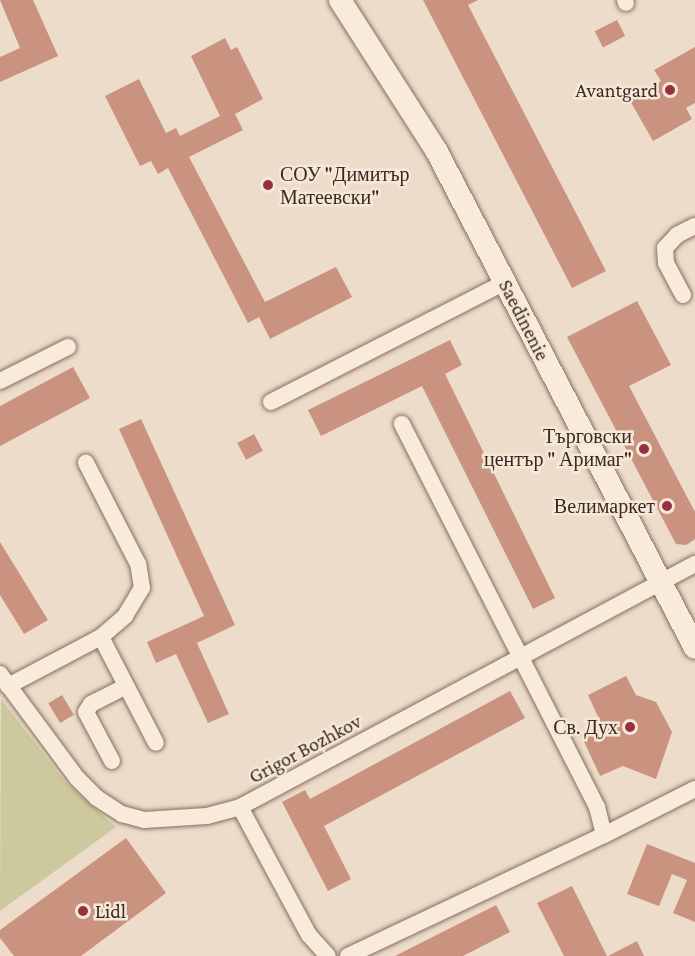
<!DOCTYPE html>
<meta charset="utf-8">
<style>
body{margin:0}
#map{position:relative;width:695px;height:956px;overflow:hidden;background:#eddcc9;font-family:"Crimson Pro",serif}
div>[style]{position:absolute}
.green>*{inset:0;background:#cbc99d}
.building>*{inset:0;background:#c99380;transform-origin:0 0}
.roads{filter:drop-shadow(0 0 2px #886e5e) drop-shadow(0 0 2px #886e5e)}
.street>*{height:16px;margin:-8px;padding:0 8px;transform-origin:8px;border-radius:8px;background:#f8ebdc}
.secondary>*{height:22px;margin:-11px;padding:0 11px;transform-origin:11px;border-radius:11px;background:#f8ebdc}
.dots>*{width:16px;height:16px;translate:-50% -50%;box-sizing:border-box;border:3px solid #f5e8d8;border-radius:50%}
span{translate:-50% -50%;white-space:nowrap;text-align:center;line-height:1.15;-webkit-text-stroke:5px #f5e8d8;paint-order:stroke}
.poi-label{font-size:20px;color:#3a2921}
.right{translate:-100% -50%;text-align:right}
.left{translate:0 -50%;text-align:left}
.street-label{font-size:20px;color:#3a2921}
</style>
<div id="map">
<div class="green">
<div style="clip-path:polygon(1px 699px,66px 783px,116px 827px,0 911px)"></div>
</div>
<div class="building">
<div style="clip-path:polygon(0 0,33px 0,58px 56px,0 82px,0 57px,20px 48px)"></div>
<div style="clip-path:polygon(423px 0,478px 0,468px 5px,606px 271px,572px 288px)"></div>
<div style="left:617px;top:20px;width:18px;height:25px;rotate:63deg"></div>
<div style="clip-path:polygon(225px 38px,231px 50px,237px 47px,263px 99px,235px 114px,243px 130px,189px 157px,265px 302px,336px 267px,352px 297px,270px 339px,259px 317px,248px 323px,168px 168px,158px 174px,151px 161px,140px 166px,105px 96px,139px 79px,166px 133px,176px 128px,180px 136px,220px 116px,191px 56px)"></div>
<div style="clip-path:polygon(695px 47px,695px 103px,686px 108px,692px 119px,653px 141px,629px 99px,661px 81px,654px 70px)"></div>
<div style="clip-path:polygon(637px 301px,671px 365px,629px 386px,695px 512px,695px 539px,686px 545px,676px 544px,567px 337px)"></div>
<div style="clip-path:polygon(450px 340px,462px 365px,445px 374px,555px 598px,533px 609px,422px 386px,321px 436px,308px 410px)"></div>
<div style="clip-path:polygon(73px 367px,90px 398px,0 446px,0 406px)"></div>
<div style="clip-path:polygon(141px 419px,235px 625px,197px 643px,229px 714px,208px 723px,176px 654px,156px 663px,147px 642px,204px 616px,119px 429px)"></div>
<div style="left:254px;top:434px;width:19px;height:19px;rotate:62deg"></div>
<div style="clip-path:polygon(0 542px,48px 620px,24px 634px,0 595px)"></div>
<div style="clip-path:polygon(626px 676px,636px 695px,656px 702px,672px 732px,656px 779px,623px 766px,600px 776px,580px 733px,600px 721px,588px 695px)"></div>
<div style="clip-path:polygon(510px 691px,525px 718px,324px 826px,351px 879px,328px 891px,282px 802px,305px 790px,310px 799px)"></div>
<div style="left:62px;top:695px;width:23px;height:16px;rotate:59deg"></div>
<div style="clip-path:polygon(126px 838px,166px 893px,81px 956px,14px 956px,0 938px,0 930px)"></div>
<div style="clip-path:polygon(647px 844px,695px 863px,695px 922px,673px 913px,687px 880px,672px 874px,659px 906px,627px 894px)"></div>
<div style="clip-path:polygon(572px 886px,607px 956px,564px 956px,537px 903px)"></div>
<div style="clip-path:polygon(496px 905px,510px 932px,463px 956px,395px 956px)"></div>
<div style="clip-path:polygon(637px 941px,644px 956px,608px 956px)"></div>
</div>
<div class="roads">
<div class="street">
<div style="left:625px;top:0;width:3px;rotate:72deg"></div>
<div style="left:683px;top:295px;width:36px;rotate:-118deg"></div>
<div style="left:666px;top:263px;width:15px;rotate:-94deg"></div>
<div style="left:665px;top:248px;width:18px;rotate:-47deg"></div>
<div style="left:677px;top:235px;width:20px;rotate:-27deg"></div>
<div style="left:0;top:381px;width:76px;rotate:-26.6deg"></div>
<div style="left:271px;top:402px;width:262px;rotate:-27.1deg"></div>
<div style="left:101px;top:637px;width:119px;rotate:62.6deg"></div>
<div style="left:0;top:674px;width:129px;rotate:53.5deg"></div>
<div style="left:77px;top:778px;width:28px;rotate:45deg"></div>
<div style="left:97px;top:798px;width:30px;rotate:33deg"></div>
<div style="left:122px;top:814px;width:23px;rotate:15deg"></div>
<div style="left:144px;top:820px;width:63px;rotate:-3.6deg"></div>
<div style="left:207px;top:816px;width:34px;rotate:-15deg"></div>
<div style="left:240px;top:807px;width:516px;rotate:-28.11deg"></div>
<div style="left:8px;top:686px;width:105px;rotate:-27.8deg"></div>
<div style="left:101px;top:637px;width:32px;rotate:-41deg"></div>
<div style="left:125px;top:616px;width:33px;rotate:-59deg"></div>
<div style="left:142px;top:588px;width:24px;rotate:-99deg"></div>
<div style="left:138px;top:564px;width:114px;rotate:-117.2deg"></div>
<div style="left:112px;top:761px;width:55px;rotate:-118deg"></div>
<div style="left:86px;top:712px;width:9px;rotate:-58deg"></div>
<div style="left:91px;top:704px;width:39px;rotate:-27deg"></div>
<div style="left:240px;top:807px;width:145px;rotate:61.7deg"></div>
<div style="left:309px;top:935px;width:28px;rotate:48deg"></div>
<div style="left:604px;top:835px;width:102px;rotate:-26.8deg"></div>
<div style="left:348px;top:956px;width:283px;rotate:-25.3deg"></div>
<div style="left:604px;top:835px;width:29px;rotate:-104deg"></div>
<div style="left:597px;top:807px;width:430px;rotate:-117deg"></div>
</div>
<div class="secondary">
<div style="left:340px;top:0;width:178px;rotate:57.4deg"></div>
<div style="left:436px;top:150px;width:561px;rotate:62.52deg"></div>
</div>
</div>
<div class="dots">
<div style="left:670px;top:90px;background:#953141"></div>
<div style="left:268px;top:185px;background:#953141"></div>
<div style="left:644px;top:449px;background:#953141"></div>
<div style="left:667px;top:506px;background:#953141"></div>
<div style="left:630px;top:727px;background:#953141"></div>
<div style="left:83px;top:911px;background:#953141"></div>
</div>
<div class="poi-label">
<span class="right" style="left:658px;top:90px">Avantgard</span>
<span class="left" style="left:280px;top:186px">СОУ "Димитър<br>Матеевски"</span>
<span class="right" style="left:632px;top:448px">Търговски<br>център " Аримаг"</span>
<span class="right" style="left:655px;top:506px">Велимаркет</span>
<span class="right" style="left:618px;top:727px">Св. Дух</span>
<span class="left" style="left:95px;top:911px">Lidl</span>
</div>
<div class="street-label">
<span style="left:524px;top:320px;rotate:63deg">Saedinenie</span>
<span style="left:305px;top:749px;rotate:-28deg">Grigor Bozhkov</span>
</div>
</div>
